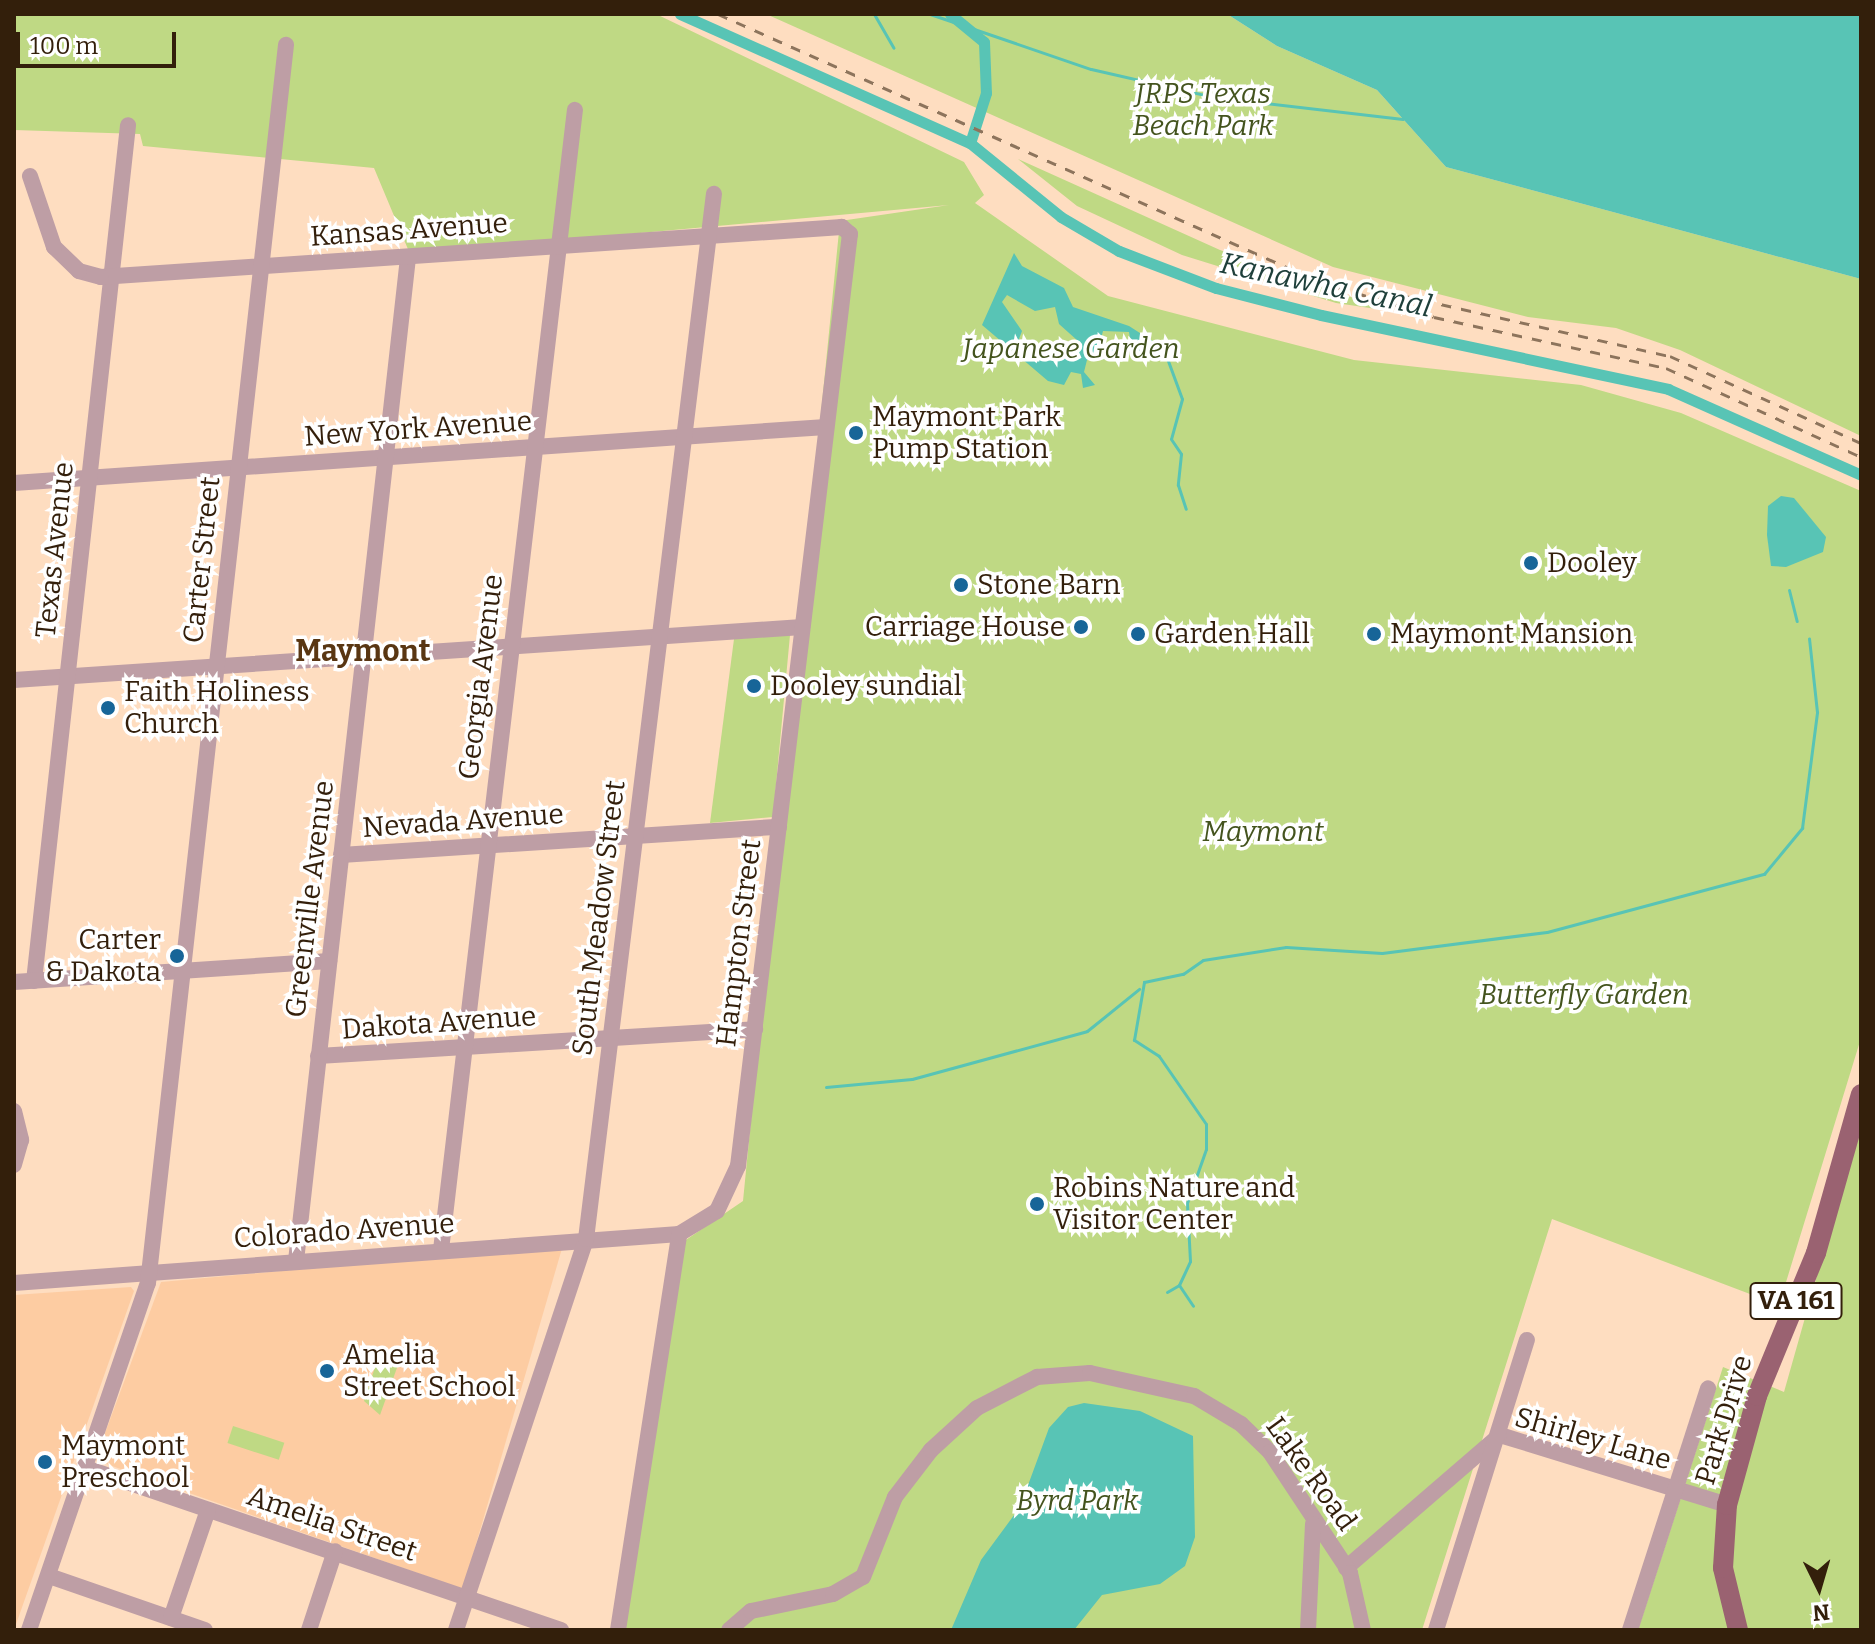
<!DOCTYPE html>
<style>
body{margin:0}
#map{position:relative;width:1875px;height:1644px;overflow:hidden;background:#feddc0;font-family:Bitter,serif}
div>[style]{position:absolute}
.built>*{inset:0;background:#fdcca2}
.green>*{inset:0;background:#bfd984;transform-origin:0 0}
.water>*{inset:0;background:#58c4b5}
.stream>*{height:3px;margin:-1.5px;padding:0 1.5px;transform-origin:1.5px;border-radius:1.5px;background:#58c4b5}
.canal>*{height:11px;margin:-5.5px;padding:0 5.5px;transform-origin:5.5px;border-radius:5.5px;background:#58c4b5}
.minor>*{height:16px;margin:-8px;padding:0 8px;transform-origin:8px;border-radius:8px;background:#be9ea5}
.major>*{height:20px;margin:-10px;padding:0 10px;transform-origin:10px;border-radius:10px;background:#9a6271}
.rail>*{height:3px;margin-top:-1.5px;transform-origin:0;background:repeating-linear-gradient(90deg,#8d745c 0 10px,transparent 0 20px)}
.dots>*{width:22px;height:22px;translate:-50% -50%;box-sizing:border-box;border:4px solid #fff;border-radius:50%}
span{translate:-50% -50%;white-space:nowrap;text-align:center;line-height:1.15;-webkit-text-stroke:7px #fff;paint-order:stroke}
.shield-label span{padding:2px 6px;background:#fff;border:2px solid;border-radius:6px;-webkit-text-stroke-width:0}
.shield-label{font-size:26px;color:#331f0b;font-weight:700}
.park-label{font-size:28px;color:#44541e;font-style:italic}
.street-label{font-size:28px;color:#331f0b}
.poi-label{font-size:28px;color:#331f0b}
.left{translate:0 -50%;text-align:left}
.right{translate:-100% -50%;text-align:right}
.water-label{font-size:30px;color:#1e3f3a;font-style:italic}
.neighbourhood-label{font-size:30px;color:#593612;font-weight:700}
.frame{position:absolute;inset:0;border:16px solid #331f0b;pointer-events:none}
.north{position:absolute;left:1779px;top:1548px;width:80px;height:80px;-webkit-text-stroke:6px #fff;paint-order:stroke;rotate:175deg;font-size:22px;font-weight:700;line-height:32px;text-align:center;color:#331f0b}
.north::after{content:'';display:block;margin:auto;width:28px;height:36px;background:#331f0b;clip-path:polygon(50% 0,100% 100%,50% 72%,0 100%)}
.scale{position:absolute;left:16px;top:32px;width:160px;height:36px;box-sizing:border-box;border:4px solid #331f0b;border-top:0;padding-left:10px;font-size:24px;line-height:28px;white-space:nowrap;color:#331f0b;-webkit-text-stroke:6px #fff;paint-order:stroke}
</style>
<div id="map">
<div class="built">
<div style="clip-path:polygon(563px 1245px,463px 1589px,95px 1460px,161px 1282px)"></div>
<div style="clip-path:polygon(131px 1287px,134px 1291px,14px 1630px,14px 1295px)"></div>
</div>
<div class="green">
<div style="clip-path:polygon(14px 14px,656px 14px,964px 162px,984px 195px,975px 203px,1108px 296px,1354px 360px,1581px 385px,1681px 413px,1861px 491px,1861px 1038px,1779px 1305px,1552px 1219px,1422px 1630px,620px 1630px,677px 1246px,743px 1201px,840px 221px,949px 205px,410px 254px,374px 168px,143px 146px,140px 134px,14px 130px)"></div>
<div style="clip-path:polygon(766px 14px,1227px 14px,1277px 46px,1377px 90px,1446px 167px,1861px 279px,1861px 436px,1680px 350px,1616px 328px,1528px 317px,1333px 267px)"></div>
<div style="clip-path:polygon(1018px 159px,1220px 250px,1390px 311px,1336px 303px,1182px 255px,1077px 206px)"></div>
<div style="clip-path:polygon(790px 635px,773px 817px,710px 823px,734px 639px)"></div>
<div style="clip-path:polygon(1861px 1120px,1861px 1630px,1638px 1630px,1723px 1367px,1784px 1392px)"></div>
<div style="clip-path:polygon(378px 1358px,398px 1365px,380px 1415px,364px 1401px)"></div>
<div style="left:233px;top:1426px;width:54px;height:18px;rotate:18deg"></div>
</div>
<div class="water">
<div style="clip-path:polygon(1227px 14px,1861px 14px,1861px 279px,1446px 167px,1377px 90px,1277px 46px)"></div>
<div style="clip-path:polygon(evenodd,1014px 253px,1022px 266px,1064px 288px,1073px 307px,1129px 326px,1154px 342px,1133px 356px,1129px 332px,1103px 331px,1101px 339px,1126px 358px,1087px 360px,1084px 372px,1095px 385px,1083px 388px,1081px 374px,1071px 372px,1064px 385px,1048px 381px,982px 325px,1014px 253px,1007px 295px,1035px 311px,1055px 307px,1059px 324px,1078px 341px,1074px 355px,1055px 362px,1019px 339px,1022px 331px,1002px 302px,1007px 295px)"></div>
<div style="clip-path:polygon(1781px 496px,1794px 498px,1826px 537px,1823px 552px,1786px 567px,1771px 566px,1767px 535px,1768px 506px)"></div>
<div style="clip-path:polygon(1084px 1403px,1140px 1411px,1193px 1436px,1195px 1537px,1185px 1566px,1160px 1584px,1102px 1595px,1074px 1630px,951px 1630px,981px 1560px,1020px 1507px,1049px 1428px,1068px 1407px)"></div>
</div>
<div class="stream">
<div style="left:874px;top:14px;width:39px;rotate:60deg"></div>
<div style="left:930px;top:14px;width:170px;rotate:18.9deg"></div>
<div style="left:1091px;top:69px;width:125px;rotate:12.9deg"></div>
<div style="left:1213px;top:97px;width:191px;rotate:6.6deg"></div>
<div style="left:1154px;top:342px;width:13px;rotate:39deg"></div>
<div style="left:1164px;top:350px;width:52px;rotate:69.8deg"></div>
<div style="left:1182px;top:399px;width:41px;rotate:105.4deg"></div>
<div style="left:1171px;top:439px;width:18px;rotate:56deg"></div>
<div style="left:1181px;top:454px;width:31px;rotate:96deg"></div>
<div style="left:1178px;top:485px;width:25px;rotate:72deg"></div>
<div style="left:1789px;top:590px;width:32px;rotate:76deg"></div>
<div style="left:826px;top:1087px;width:86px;rotate:-5.3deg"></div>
<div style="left:912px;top:1079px;width:181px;rotate:-15.3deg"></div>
<div style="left:1087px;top:1031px;width:67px;rotate:-38.9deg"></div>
<div style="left:1179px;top:1285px;width:25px;rotate:56deg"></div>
<div style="left:1167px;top:1292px;width:14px;rotate:-30deg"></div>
<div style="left:1179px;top:1285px;width:26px;rotate:-65deg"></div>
<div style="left:1190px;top:1261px;width:58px;rotate:-93deg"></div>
<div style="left:1187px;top:1203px;width:57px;rotate:-70.6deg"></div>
<div style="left:1206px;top:1149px;width:25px;rotate:-90deg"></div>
<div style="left:1206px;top:1124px;width:83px;rotate:-124.7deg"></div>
<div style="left:1159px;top:1056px;width:30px;rotate:-147deg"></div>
<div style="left:1134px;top:1040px;width:59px;rotate:-80.2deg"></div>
<div style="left:1144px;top:982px;width:40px;rotate:-12deg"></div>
<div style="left:1183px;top:974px;width:24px;rotate:-35deg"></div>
<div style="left:1203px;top:960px;width:84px;rotate:-8.9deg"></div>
<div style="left:1286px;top:947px;width:96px;rotate:3.6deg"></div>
<div style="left:1382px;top:953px;width:166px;rotate:-7.3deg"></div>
<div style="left:1547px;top:932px;width:225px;rotate:-15deg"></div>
<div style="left:1764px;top:874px;width:60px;rotate:-50.4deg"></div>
<div style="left:1802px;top:828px;width:117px;rotate:-82.6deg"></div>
<div style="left:1817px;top:712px;width:74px;rotate:-96.2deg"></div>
</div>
<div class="canal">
<div style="left:680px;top:14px;width:317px;rotate:24deg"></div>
<div style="left:970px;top:143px;width:117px;rotate:39.1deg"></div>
<div style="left:1061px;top:217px;width:67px;rotate:30.4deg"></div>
<div style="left:1119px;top:251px;width:104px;rotate:20.9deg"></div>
<div style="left:1216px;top:288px;width:108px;rotate:14.4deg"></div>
<div style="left:1321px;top:315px;width:355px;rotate:12deg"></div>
<div style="left:1668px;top:389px;width:211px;rotate:24deg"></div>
<div style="left:950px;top:14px;width:44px;rotate:39.5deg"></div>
<div style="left:984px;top:42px;width:51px;rotate:87.8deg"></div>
<div style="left:986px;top:93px;width:52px;rotate:107.7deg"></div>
</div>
<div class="minor">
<div style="left:14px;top:483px;width:814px;rotate:-3.95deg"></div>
<div style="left:14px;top:680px;width:790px;rotate:-3.85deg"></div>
<div style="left:341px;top:855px;width:439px;rotate:-3.7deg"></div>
<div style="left:34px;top:981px;width:861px;rotate:-83.73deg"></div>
<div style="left:14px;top:982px;width:316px;rotate:-3.8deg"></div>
<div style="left:318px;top:1056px;width:438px;rotate:-3.5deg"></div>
<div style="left:14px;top:1111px;width:30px;rotate:76deg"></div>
<div style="left:21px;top:1140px;width:26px;rotate:106deg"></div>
<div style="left:441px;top:1250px;width:1148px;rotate:-83.3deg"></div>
<div style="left:296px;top:1261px;width:1010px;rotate:-83.63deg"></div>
<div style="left:14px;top:1283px;width:667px;rotate:-4.21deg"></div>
<div style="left:679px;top:1234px;width:44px;rotate:-31.2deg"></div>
<div style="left:717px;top:1211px;width:50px;rotate:-65deg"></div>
<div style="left:738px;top:1166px;width:939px;rotate:-83.15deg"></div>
<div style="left:850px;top:234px;width:11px;rotate:-139deg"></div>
<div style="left:842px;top:227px;width:743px;rotate:176.14deg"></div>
<div style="left:101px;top:277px;width:23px;rotate:-165deg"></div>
<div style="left:79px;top:271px;width:35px;rotate:-136deg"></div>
<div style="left:54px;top:247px;width:75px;rotate:-108.7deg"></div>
<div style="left:1500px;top:1435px;width:238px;rotate:17.1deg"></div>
<div style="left:86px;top:1468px;width:502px;rotate:18.83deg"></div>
<div style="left:1346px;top:1568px;width:202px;rotate:-40.8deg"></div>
<div style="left:49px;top:1576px;width:165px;rotate:19.1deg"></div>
<div style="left:171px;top:1618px;width:114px;rotate:-71.1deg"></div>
<div style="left:29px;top:1630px;width:367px;rotate:-71.1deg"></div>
<div style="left:148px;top:1283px;width:1246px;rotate:-83.64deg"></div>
<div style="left:309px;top:1630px;width:83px;rotate:-71.8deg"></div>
<div style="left:456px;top:1630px;width:412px;rotate:-71.6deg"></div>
<div style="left:586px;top:1239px;width:1053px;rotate:-83.02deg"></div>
<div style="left:618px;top:1630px;width:401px;rotate:-81.2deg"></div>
<div style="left:729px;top:1630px;width:29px;rotate:-41deg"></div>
<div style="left:751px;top:1611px;width:84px;rotate:-11.7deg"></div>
<div style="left:833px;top:1594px;width:34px;rotate:-30deg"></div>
<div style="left:863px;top:1577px;width:86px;rotate:-68.2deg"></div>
<div style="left:895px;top:1497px;width:59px;rotate:-52.5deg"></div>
<div style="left:931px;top:1450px;width:62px;rotate:-42.4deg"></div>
<div style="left:977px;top:1408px;width:68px;rotate:-27.3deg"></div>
<div style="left:1037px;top:1377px;width:53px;rotate:-4.3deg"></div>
<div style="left:1090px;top:1373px;width:107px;rotate:12.5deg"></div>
<div style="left:1194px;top:1396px;width:55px;rotate:30.8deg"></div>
<div style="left:1241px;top:1424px;width:40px;rotate:44deg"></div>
<div style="left:1270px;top:1452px;width:145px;rotate:56.5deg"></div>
<div style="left:1350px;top:1573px;width:58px;rotate:77.2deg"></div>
<div style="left:1308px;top:1630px;width:106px;rotate:-87.3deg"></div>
<div style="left:1436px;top:1630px;width:304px;rotate:-72.6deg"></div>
<div style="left:1630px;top:1630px;width:254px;rotate:-72.1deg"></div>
</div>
<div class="major">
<div style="left:1738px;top:1630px;width:64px;rotate:-103.6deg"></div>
<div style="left:1723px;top:1568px;width:63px;rotate:-86.4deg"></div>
<div style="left:1727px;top:1505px;width:113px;rotate:-74.6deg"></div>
<div style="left:1757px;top:1396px;width:155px;rotate:-67.6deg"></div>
<div style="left:1816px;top:1253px;width:165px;rotate:-74.2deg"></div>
</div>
<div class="rail">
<div style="left:718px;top:14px;width:657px;rotate:23.99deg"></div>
<div style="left:1318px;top:281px;width:121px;rotate:17.2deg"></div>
<div style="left:1434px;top:317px;width:238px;rotate:12.4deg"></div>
<div style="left:1666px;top:368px;width:214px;rotate:24.5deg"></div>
<div style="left:1383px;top:291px;width:294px;rotate:12.8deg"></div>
<div style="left:1670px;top:356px;width:210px;rotate:24.5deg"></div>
</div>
<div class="dots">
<div style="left:856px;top:433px;background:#176598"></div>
<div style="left:1531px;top:563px;background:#176598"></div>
<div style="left:961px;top:585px;background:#176598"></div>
<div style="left:1081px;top:627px;background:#176598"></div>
<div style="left:1138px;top:634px;background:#176598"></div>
<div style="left:1374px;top:634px;background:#176598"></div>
<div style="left:754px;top:686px;background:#176598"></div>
<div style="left:108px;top:708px;background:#176598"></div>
<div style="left:177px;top:956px;background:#176598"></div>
<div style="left:1037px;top:1204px;background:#176598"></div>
<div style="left:327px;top:1371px;background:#176598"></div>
<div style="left:45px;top:1462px;background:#176598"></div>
</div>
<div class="shield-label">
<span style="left:1796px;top:1301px">VA 161</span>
</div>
<div class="park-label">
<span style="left:1203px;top:110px">JRPS Texas<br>Beach Park</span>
<span style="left:1071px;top:349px">Japanese Garden</span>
<span style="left:1263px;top:832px">Maymont</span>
<span style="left:1584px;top:995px">Butterfly Garden</span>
<span style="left:1077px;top:1501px">Byrd Park</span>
</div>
<div class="street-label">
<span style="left:409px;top:230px;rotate:-4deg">Kansas Avenue</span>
<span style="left:418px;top:429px;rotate:-4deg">New York Avenue</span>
<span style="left:55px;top:550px;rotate:-84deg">Texas Avenue</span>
<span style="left:202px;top:560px;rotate:-84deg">Carter Street</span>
<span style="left:481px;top:677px;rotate:-83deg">Georgia Avenue</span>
<span style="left:463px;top:821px;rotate:-4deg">Nevada Avenue</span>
<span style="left:310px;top:899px;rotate:-83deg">Greenville Avenue</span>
<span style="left:599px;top:918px;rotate:-83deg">South Meadow Street</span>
<span style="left:739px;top:943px;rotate:-83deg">Hampton Street</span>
<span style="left:439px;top:1023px;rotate:-4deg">Dakota Avenue</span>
<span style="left:344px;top:1231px;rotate:-4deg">Colorado Avenue</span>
<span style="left:1724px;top:1420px;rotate:-73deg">Park Drive</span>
<span style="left:1593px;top:1439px;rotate:16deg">Shirley Lane</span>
<span style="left:1311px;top:1474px;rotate:54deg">Lake Road</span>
<span style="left:332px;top:1524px;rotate:19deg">Amelia Street</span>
</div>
<div class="poi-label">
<span class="left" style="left:872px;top:433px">Maymont Park<br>Pump Station</span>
<span class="left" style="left:1547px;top:563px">Dooley</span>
<span class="left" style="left:977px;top:585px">Stone Barn</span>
<span class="right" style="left:1065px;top:627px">Carriage House</span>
<span class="left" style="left:1154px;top:634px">Garden Hall</span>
<span class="left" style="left:1390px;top:634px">Maymont Mansion</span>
<span class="left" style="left:770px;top:686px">Dooley sundial</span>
<span class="left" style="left:124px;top:708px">Faith Holiness<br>Church</span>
<span class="right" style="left:161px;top:956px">Carter<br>&amp; Dakota</span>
<span class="left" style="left:1053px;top:1204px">Robins Nature and<br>Visitor Center</span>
<span class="left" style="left:343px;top:1371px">Amelia<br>Street School</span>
<span class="left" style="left:61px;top:1462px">Maymont<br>Preschool</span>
</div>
<div class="water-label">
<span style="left:1326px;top:285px;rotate:12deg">Kanawha Canal</span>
</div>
<div class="neighbourhood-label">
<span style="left:363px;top:651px">Maymont</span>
</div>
<div class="frame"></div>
<div class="north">N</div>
<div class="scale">100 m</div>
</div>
